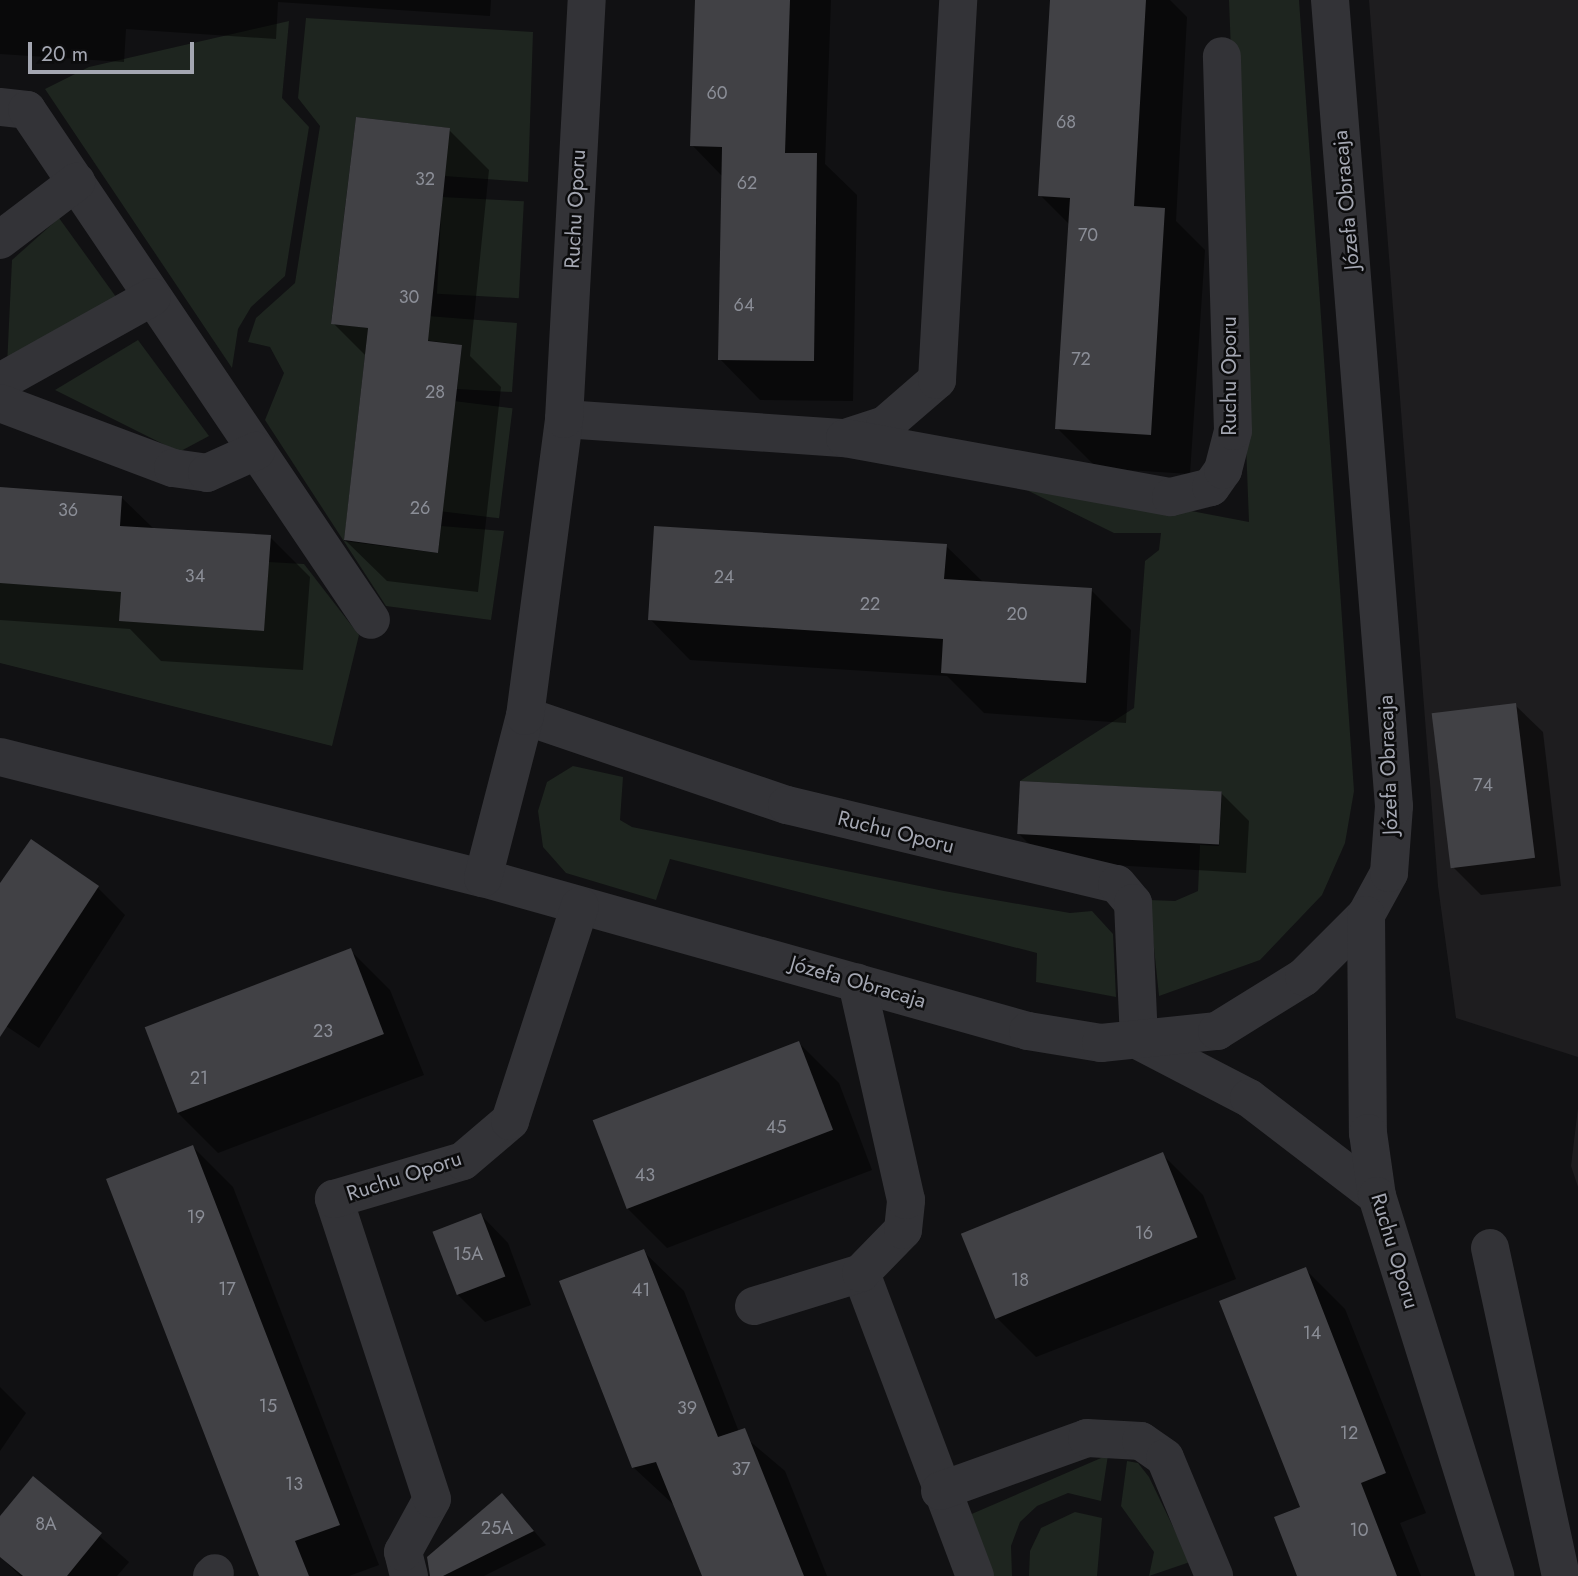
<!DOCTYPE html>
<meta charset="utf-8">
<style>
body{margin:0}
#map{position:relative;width:1578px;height:1576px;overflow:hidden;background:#111113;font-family:Jost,sans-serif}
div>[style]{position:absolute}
.built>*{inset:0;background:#1e1d1f}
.green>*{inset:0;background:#1e251f;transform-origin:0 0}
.shadow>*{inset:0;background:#0007}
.building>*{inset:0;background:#414145;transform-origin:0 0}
.minor>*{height:38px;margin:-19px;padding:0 19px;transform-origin:19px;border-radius:19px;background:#333337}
span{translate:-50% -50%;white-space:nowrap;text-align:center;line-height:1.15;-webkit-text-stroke:5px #0c0c0d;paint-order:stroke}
.number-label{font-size:18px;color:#8b8e97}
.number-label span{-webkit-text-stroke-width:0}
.street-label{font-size:21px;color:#a4a7b2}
.scale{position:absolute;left:28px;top:42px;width:166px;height:32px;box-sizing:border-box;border:4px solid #a4a7b2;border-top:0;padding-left:9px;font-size:21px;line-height:24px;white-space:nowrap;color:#a4a7b2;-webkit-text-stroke:5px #0c0c0d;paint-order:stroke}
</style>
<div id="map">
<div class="built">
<div style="clip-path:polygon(1369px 0,1578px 0,1578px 1057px,1456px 1018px,1438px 886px)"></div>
<div style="clip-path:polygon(1578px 1108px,1578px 1187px,1571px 1166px)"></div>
</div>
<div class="green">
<div style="clip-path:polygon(1229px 0,1299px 0,1354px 791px,1345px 843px,1322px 895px,1260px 960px,1159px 996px,1149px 900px,1175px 901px,1198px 891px,1200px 845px,1219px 846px,1222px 792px,1020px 781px,1134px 708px,1145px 561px,1159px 550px,1161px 533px,1114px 533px,992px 473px,1249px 522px)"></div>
<div style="clip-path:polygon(306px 18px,533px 32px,528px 182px,444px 176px,449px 128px,356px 117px,331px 323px,368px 328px,344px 541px,438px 553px,441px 526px,504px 531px,491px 620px,386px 606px,265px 420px,284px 373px,270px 347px,248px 342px,256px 318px,295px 283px,320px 126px,298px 98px)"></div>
<div style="clip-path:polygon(289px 21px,282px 98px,309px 127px,285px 276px,251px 307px,238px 329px,232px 368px,45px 89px,89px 67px)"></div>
<div style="left:442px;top:197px;width:82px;height:97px;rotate:3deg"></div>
<div style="clip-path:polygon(59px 218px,119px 301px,7px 366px,12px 260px)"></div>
<div style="clip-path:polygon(428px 316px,517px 323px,512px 392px,457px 389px,462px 345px,425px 340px)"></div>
<div style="clip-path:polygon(138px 340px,209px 436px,179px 452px,55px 390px)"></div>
<div style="left:454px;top:401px;width:59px;height:111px;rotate:7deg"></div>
<div style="clip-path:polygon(269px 562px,304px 564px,359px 635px,332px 746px,0 663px,0 582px)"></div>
<div style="clip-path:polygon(573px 766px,623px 777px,620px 820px,632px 827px,944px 891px,1070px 913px,1092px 911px,1113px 934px,1116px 997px,1036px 982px,1037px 953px,670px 859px,656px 900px,566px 873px,543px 847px,538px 811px,547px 782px)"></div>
<div style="clip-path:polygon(1108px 1455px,1101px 1501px,1068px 1493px,1037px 1506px,1020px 1522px,1011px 1546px,1012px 1576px,990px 1576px,967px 1516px)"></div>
<div style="clip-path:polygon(1127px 1461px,1138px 1463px,1149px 1477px,1190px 1562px,1149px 1576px,1154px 1552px,1121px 1506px)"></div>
<div style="clip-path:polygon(1075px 1512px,1102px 1518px,1097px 1576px,1029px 1576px,1030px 1551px,1041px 1528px)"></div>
</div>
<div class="shadow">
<div style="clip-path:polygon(0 0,491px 0,490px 16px,278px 2px,276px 39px,126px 29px,124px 62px,0 54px)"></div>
<div style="clip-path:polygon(697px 0,831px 0,825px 164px,857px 195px,853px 401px,760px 400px,720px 359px,723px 177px,692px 145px)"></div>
<div style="clip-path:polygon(1052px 0,1170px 0,1187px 17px,1176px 221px,1205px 250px,1190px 474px,1097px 468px,1057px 428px,1070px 225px,1040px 195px)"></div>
<div style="clip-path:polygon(449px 130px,489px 170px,470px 356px,501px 387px,478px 592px,387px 581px,346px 541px,367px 357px,333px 323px)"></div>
<div style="clip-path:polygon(0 489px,121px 497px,154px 529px,270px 537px,310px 577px,303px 670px,161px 661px,130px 629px,0 620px)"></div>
<div style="clip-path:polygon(946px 546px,984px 583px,1091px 590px,1131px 630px,1126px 723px,984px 713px,947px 676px,690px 660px,650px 619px)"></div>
<div style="clip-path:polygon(1515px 705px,1543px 732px,1561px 886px,1481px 895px,1453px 867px)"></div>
<div style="clip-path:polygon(1221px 793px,1249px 821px,1246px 873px,1046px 861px,1018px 833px)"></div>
<div style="clip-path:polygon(0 888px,98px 888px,125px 915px,39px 1048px,0 1022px)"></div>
<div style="clip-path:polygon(350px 950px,390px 990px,424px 1075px,218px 1153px,177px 1112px)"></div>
<div style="clip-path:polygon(799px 1043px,839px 1083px,872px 1170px,667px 1248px,627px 1208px)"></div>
<div style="clip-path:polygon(193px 1147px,233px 1187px,379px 1565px,349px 1576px,261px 1576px)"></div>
<div style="clip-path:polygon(1162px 1154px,1203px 1195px,1236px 1279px,1036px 1357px,996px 1317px)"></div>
<div style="clip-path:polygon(481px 1215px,508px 1243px,531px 1305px,485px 1322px,458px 1295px)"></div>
<div style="clip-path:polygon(643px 1251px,684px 1291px,739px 1432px,785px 1471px,827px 1576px,704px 1576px,676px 1507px,633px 1467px)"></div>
<div style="clip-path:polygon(1305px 1269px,1345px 1309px,1426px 1513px,1400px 1523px,1421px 1576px,1299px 1576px)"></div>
<div style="clip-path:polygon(0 1387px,26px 1413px,0 1451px)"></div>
<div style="clip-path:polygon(33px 1478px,129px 1562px,117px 1576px,20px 1576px,0 1556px,0 1519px)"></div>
<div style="clip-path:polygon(515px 1509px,546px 1545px,484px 1576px,431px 1576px)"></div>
</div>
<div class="building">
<div style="clip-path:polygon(695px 0,790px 0,785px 153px,817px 153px,814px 361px,718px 360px,722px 147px,690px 146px)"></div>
<div style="clip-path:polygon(1050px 0,1146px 0,1134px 206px,1165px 208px,1151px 435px,1055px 429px,1070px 198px,1038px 196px)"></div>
<div style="clip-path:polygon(356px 117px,450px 128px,428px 341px,462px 345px,438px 553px,344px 540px,368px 328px,331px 324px)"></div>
<div style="clip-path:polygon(0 487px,122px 496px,120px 526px,271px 535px,264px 631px,119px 621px,121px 592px,0 583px)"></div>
<div style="clip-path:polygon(654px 526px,947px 544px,944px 579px,1092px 588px,1086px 683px,941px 673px,943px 639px,648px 620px)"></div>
<div style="left:1516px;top:703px;width:156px;height:85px;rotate:83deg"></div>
<div style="left:1020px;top:781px;width:202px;height:53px;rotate:3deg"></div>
<div style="clip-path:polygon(31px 839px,99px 886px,0 1037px,0 883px)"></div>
<div style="left:351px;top:948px;width:92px;height:221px;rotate:69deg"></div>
<div style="left:799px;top:1041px;width:95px;height:221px;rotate:69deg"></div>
<div style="clip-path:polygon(193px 1145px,340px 1525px,295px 1541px,309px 1576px,259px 1576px,106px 1179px)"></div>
<div style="left:1163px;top:1152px;width:92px;height:218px;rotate:68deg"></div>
<div style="left:481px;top:1213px;width:68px;height:52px;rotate:69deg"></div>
<div style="clip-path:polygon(644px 1249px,718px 1437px,745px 1428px,804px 1576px,702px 1576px,656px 1462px,632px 1468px,559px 1281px)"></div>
<div style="clip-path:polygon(1306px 1267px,1386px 1473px,1361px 1483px,1397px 1576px,1297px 1576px,1274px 1517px,1300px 1507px,1219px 1301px)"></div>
<div style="clip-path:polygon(33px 1476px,102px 1533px,67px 1576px,23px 1576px,0 1557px,0 1516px)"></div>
<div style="clip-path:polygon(502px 1493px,534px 1531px,443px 1576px,430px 1576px,427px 1557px)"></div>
</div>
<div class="minor">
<div style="left:0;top:107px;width:27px;rotate:6deg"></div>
<div style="left:27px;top:110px;width:615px;rotate:56deg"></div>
<div style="left:0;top:240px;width:96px;rotate:-37.3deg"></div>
<div style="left:0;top:382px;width:174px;rotate:-29.2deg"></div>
<div style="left:0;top:403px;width:185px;rotate:20.6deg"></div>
<div style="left:173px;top:468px;width:34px;rotate:8deg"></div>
<div style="left:207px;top:473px;width:54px;rotate:-24.2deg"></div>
<div style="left:564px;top:419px;width:282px;rotate:3.9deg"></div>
<div style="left:845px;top:438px;width:42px;rotate:-18deg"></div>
<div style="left:885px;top:425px;width:69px;rotate:-40.9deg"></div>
<div style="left:937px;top:380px;width:381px;rotate:-86.8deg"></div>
<div style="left:845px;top:438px;width:331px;rotate:10.3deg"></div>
<div style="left:1171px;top:497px;width:41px;rotate:-14deg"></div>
<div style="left:1211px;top:487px;width:21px;rotate:-55deg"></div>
<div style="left:1223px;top:470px;width:40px;rotate:-75.6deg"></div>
<div style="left:1233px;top:431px;width:375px;rotate:-91.7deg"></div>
<div style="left:525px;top:716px;width:277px;rotate:18.8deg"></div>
<div style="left:787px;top:805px;width:339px;rotate:13.5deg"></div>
<div style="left:1117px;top:884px;width:25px;rotate:50deg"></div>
<div style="left:1133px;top:903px;width:138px;rotate:87.5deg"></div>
<div style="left:1139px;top:1041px;width:124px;rotate:27.4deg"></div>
<div style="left:1249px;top:1098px;width:161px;rotate:37.4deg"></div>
<div style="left:0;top:757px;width:498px;rotate:14.1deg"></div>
<div style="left:483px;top:878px;width:566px;rotate:15.68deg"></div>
<div style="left:1028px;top:1031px;width:74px;rotate:9.3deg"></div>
<div style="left:1101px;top:1043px;width:117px;rotate:-5.9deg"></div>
<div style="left:1217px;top:1031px;width:102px;rotate:-31.8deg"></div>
<div style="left:1304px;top:977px;width:88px;rotate:-45deg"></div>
<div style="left:1366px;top:915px;width:48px;rotate:-61.3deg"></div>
<div style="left:1389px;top:873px;width:67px;rotate:-85.7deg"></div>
<div style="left:1394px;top:806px;width:809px;rotate:-94.54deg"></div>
<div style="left:483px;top:878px;width:167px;rotate:-75.5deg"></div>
<div style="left:525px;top:716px;width:300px;rotate:-82.5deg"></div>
<div style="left:564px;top:419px;width:420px;rotate:-86.9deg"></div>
<div style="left:1366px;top:915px;width:218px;rotate:89.5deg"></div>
<div style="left:1368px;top:1133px;width:64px;rotate:81.9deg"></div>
<div style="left:1377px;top:1196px;width:398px;rotate:72.7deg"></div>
<div style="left:1490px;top:1248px;width:336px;rotate:77.8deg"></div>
<div style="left:861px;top:1273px;width:324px;rotate:69.4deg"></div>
<div style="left:754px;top:1306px;width:112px;rotate:-17.1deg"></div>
<div style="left:861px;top:1273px;width:60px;rotate:-45.7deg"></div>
<div style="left:903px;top:1230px;width:30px;rotate:-84deg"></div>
<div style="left:906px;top:1200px;width:223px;rotate:-102.7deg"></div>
<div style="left:940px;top:1491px;width:156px;rotate:-19.8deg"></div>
<div style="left:1087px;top:1438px;width:54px;rotate:3.2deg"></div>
<div style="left:1141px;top:1441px;width:29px;rotate:35deg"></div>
<div style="left:1165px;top:1458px;width:128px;rotate:67.4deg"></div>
<div style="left:212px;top:1576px;width:4px;rotate:-45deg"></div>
<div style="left:409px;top:1576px;width:25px;rotate:-104deg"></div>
<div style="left:403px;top:1552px;width:60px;rotate:-61.3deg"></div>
<div style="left:432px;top:1499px;width:316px;rotate:-108.1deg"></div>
<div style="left:334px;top:1199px;width:134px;rotate:-16.4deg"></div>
<div style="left:463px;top:1161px;width:62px;rotate:-40.4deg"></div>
<div style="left:510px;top:1121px;width:226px;rotate:-72deg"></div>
</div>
<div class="number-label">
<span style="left:717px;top:93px">60</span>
<span style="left:1066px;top:122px">68</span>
<span style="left:425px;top:179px">32</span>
<span style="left:747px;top:183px">62</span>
<span style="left:1088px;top:235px">70</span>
<span style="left:409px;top:297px">30</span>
<span style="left:744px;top:305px">64</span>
<span style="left:1081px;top:359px">72</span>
<span style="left:435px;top:392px">28</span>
<span style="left:420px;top:508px">26</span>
<span style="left:68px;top:510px">36</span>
<span style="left:195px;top:576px">34</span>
<span style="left:724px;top:577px">24</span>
<span style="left:870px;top:604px">22</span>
<span style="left:1017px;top:614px">20</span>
<span style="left:1483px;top:785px">74</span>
<span style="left:323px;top:1031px">23</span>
<span style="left:199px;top:1078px">21</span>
<span style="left:776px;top:1127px">45</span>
<span style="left:645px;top:1175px">43</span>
<span style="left:196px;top:1217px">19</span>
<span style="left:1144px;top:1233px">16</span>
<span style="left:468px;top:1254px">15A</span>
<span style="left:1020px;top:1280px">18</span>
<span style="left:227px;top:1289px">17</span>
<span style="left:641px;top:1290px">41</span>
<span style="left:1312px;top:1333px">14</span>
<span style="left:268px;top:1406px">15</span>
<span style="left:687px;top:1408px">39</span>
<span style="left:1349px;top:1433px">12</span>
<span style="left:741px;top:1469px">37</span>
<span style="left:294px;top:1484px">13</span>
<span style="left:46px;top:1524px">8A</span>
<span style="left:497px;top:1528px">25A</span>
<span style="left:1359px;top:1530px">10</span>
</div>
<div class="street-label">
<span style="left:1346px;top:200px;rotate:-95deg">Józefa Obracaja</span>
<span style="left:575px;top:209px;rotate:-87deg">Ruchu Oporu</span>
<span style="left:1229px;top:376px;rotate:-90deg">Ruchu Oporu</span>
<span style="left:1388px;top:765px;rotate:-92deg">Józefa Obracaja</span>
<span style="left:896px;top:832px;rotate:14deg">Ruchu Oporu</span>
<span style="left:858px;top:982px;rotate:16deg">Józefa Obracaja</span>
<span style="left:404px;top:1176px;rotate:-18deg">Ruchu Oporu</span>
<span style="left:1395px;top:1251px;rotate:73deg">Ruchu Oporu</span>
</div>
<div class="scale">20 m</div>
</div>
